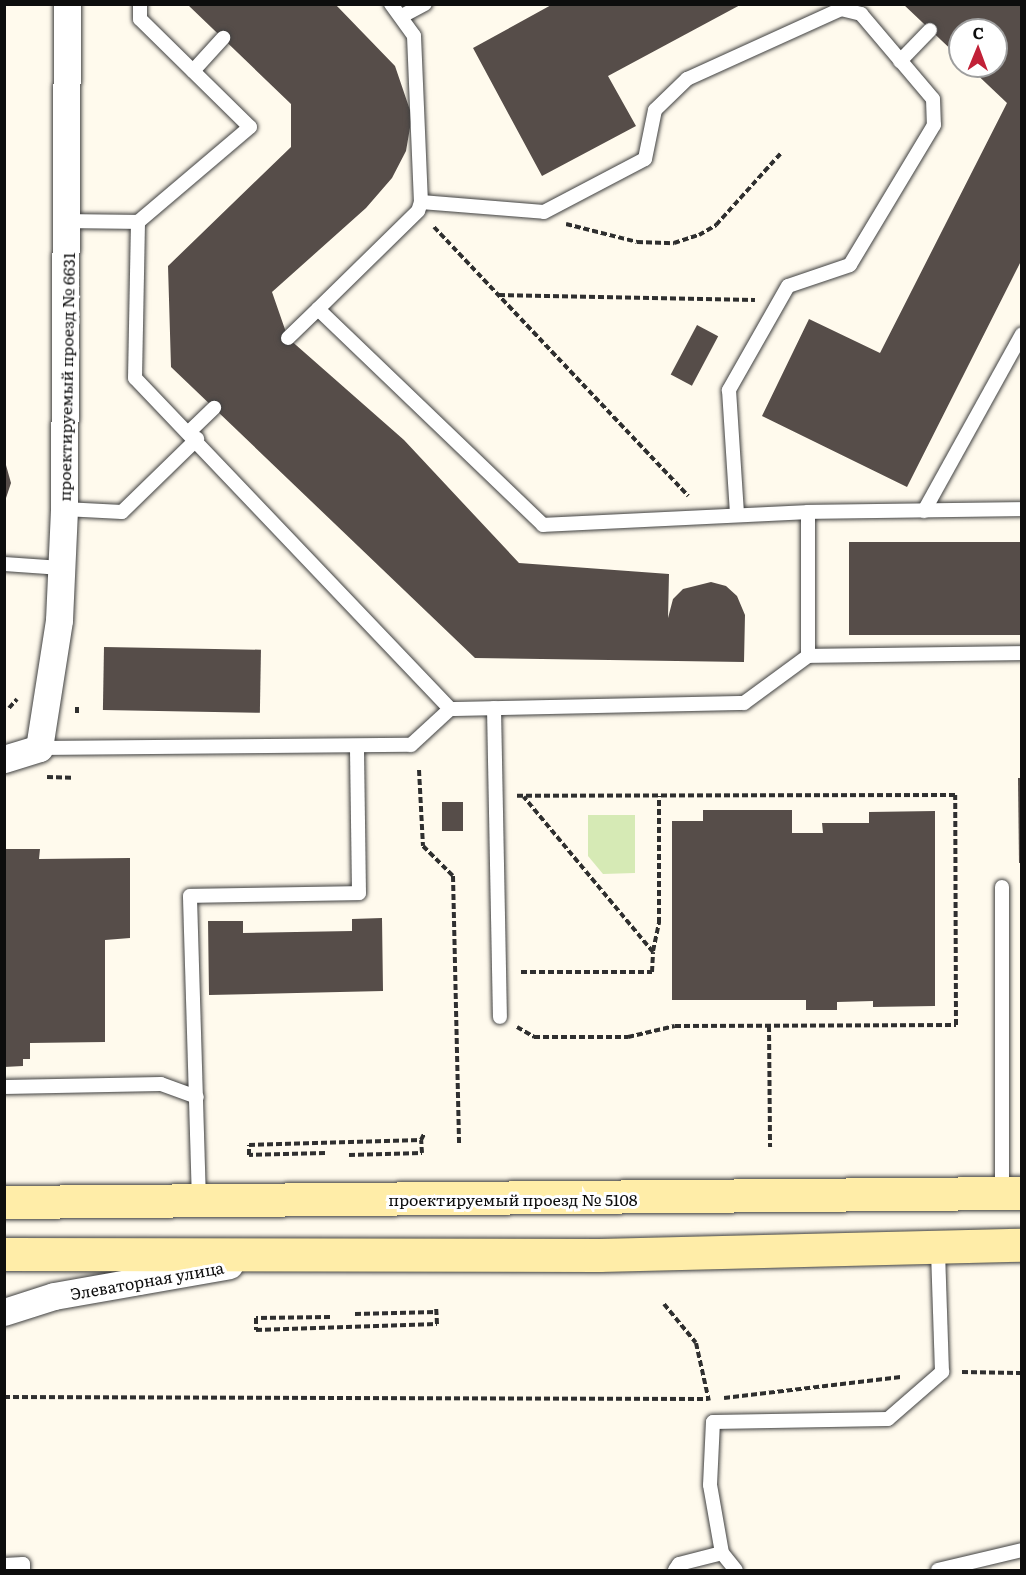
<!DOCTYPE html>
<meta charset="utf-8">
<style>
body{margin:0}
#map{position:relative;width:1026px;height:1575px;overflow:hidden;background:#fffaed;font-family:Literata,serif}
div>[style]{position:absolute}
.green>*{inset:0;background:#d6eab5}
.building>*{inset:0;background:#564d49;transform-origin:0 0}
.path>*{height:4px;margin-top:-2px;transform-origin:0;background:repeating-linear-gradient(90deg,#2f2f2f 0 6px,transparent 0 9px)}
.roads{filter:drop-shadow(0 0 2px #404040) drop-shadow(0 0 2px #404040)}
.lane>*{height:14px;margin:-7px;padding:0 7px;transform-origin:7px;border-radius:7px;background:#fff}
.street>*{height:27px;margin:-13.5px;padding:0 13.5px;transform-origin:13.5px;border-radius:13.5px;background:#fff}
.secondary>*{height:33px;margin:-16.5px;padding:0 16.5px;transform-origin:16.5px;border-radius:16.5px;background:#ffeda8}
span{translate:-50% -50%;white-space:nowrap;text-align:center;line-height:1.15;-webkit-text-stroke:6px #fff;paint-order:stroke}
.street-label{font-size:16px;color:#0d0d0d}
.frame{position:absolute;inset:0;border:6px solid #0d0d0d;pointer-events:none}
.north{position:absolute;left:948px;top:18px;width:60px;height:60px;box-sizing:border-box;background:#fff;border:2px solid #9e9e9e;border-radius:50%;rotate:1deg;font-size:16px;font-weight:700;line-height:24px;text-align:center;color:#0d0d0d}
.north::after{content:'';display:block;margin:auto;width:21px;height:27px;background:#c12137;clip-path:polygon(50% 0,100% 100%,50% 72%,0 100%)}
</style>
<div id="map">
<div class="green">
<div style="clip-path:polygon(588px 815px,635px 815px,635px 873px,603px 874px,588px 856px)"></div>
</div>
<div class="building">
<div style="clip-path:polygon(553px 4px,742px 4px,608px 76px,636px 126px,542px 176px,473px 48px)"></div>
<div style="clip-path:polygon(903px 4px,1018px 4px,1022px 8px,1022px 259px,907px 487px,762px 416px,809px 319px,880px 353px,1007px 103px,968px 66px,996px 66px,996px 30px,960px 30px,960px 58px)"></div>
<div style="clip-path:polygon(188px 5px,336px 5px,395px 66px,412px 116px,406px 151px,392px 178px,366px 208px,272px 292px,288px 338px,404px 440px,519px 563px,669px 574px,668px 618px,673px 599px,683px 589px,711px 582px,726px 586px,737px 596px,745px 615px,744px 662px,475px 658px,171px 367px,168px 266px,291px 147px,291px 104px)"></div>
<div style="left:697px;top:325px;width:24px;height:56px;rotate:28deg"></div>
<div style="clip-path:polygon(4px 458px,11px 483px,4px 504px)"></div>
<div style="left:849px;top:542px;width:173px;height:93px"></div>
<div style="left:104px;top:647px;width:157px;height:63px;rotate:1deg"></div>
<div style="clip-path:polygon(1018px 778px,1022px 778px,1022px 863px,1019px 863px)"></div>
<div style="left:442px;top:802px;width:21px;height:29px"></div>
<div style="clip-path:polygon(703px 810px,792px 810px,792px 833px,823px 833px,822px 823px,869px 823px,869px 812px,935px 811px,935px 1006px,873px 1007px,873px 1001px,837px 1002px,837px 1010px,806px 1010px,806px 1000px,672px 1000px,672px 821px,703px 821px)"></div>
<div style="clip-path:polygon(4px 849px,40px 849px,39px 859px,130px 858px,130px 938px,105px 940px,105px 1042px,30px 1043px,30px 1059px,23px 1059px,23px 1066px,4px 1067px)"></div>
<div style="clip-path:polygon(382px 918px,383px 991px,209px 995px,208px 921px,243px 921px,243px 933px,352px 931px,352px 919px)"></div>
</div>
<div class="path">
<div style="left:566px;top:224px;width:73px;rotate:14.2deg"></div>
<div style="left:637px;top:242px;width:37px;rotate:2deg"></div>
<div style="left:674px;top:243px;width:26px;rotate:-18deg"></div>
<div style="left:699px;top:235px;width:20px;rotate:-30deg"></div>
<div style="left:716px;top:225px;width:98px;rotate:-47.9deg"></div>
<div style="left:434px;top:227px;width:370px;rotate:46.6deg"></div>
<div style="left:499px;top:295px;width:256px;rotate:1.1deg"></div>
<div style="left:9px;top:708px;width:12px;rotate:-48deg"></div>
<div style="left:77px;top:713px;width:9px;rotate:-90deg"></div>
<div style="left:419px;top:770px;width:76px;rotate:87deg"></div>
<div style="left:423px;top:846px;width:42px;rotate:45deg"></div>
<div style="left:453px;top:876px;width:267px;rotate:88.7deg"></div>
<div style="left:47px;top:777px;width:25px;rotate:2deg"></div>
<div style="left:653px;top:951px;width:29px;rotate:-78deg"></div>
<div style="left:659px;top:923px;width:127px;rotate:-90deg"></div>
<div style="left:521px;top:972px;width:131px"></div>
<div style="left:652px;top:972px;width:20px;rotate:-87deg"></div>
<div style="left:653px;top:952px;width:202px;rotate:-129.8deg"></div>
<div style="left:769px;top:1026px;width:121px;rotate:89.5deg"></div>
<div style="left:517px;top:1027px;width:20px;rotate:30deg"></div>
<div style="left:534px;top:1037px;width:94px"></div>
<div style="left:628px;top:1037px;width:48px;rotate:-13.2deg"></div>
<div style="left:675px;top:1026px;width:281px;rotate:-0.2deg"></div>
<div style="left:956px;top:1025px;width:230px;rotate:-90.2deg"></div>
<div style="left:955px;top:795px;width:438px;rotate:179.9deg"></div>
<div style="left:325px;top:1153px;width:76px;rotate:178.5deg"></div>
<div style="left:249px;top:1155px;width:10px;rotate:-90deg"></div>
<div style="left:249px;top:1145px;width:172px;rotate:-1.7deg"></div>
<div style="left:421px;top:1140px;width:7px;rotate:-63deg"></div>
<div style="left:349px;top:1155px;width:73px;rotate:-1.6deg"></div>
<div style="left:422px;top:1153px;width:13px;rotate:-94deg"></div>
<div style="left:664px;top:1304px;width:50px;rotate:50.6deg"></div>
<div style="left:696px;top:1343px;width:59px;rotate:77.4deg"></div>
<div style="left:355px;top:1314px;width:81px;rotate:-1.4deg"></div>
<div style="left:330px;top:1317px;width:74px;rotate:179.2deg"></div>
<div style="left:256px;top:1318px;width:12px;rotate:90deg"></div>
<div style="left:256px;top:1330px;width:181px;rotate:-1.9deg"></div>
<div style="left:437px;top:1324px;width:18px;rotate:-93deg"></div>
<div style="left:962px;top:1372px;width:60px;rotate:1deg"></div>
<div style="left:4px;top:1397px;width:703px;rotate:0.16deg"></div>
<div style="left:724px;top:1398px;width:178px;rotate:-6.8deg"></div>
</div>
<div class="roads">
<div class="lane">
<div style="left:140px;top:4px;width:15px;rotate:90deg"></div>
<div style="left:140px;top:19px;width:154px;rotate:44.5deg"></div>
<div style="left:250px;top:127px;width:147px;rotate:139.7deg"></div>
<div style="left:138px;top:222px;width:156px;rotate:91.1deg"></div>
<div style="left:135px;top:378px;width:457px;rotate:46.4deg"></div>
<div style="left:391px;top:4px;width:39px;rotate:54deg"></div>
<div style="left:414px;top:36px;width:166px;rotate:87.6deg"></div>
<div style="left:421px;top:202px;width:9px;rotate:108deg"></div>
<div style="left:418px;top:211px;width:140px;rotate:135.6deg"></div>
<div style="left:318px;top:309px;width:312px;rotate:43.8deg"></div>
<div style="left:543px;top:525px;width:265px;rotate:-2.8deg"></div>
<div style="left:808px;top:512px;width:144px;rotate:90deg"></div>
<div style="left:402px;top:16px;width:26px;rotate:-28deg"></div>
<div style="left:900px;top:61px;width:43px;rotate:-45.9deg"></div>
<div style="left:193px;top:71px;width:45px;rotate:-47.7deg"></div>
<div style="left:421px;top:202px;width:123px;rotate:4.6deg"></div>
<div style="left:544px;top:212px;width:114px;rotate:-27.7deg"></div>
<div style="left:645px;top:159px;width:50px;rotate:-78.5deg"></div>
<div style="left:655px;top:110px;width:45px;rotate:-44.1deg"></div>
<div style="left:687px;top:79px;width:169px;rotate:-24.4deg"></div>
<div style="left:841px;top:9px;width:21px;rotate:14deg"></div>
<div style="left:861px;top:14px;width:111px;rotate:49.7deg"></div>
<div style="left:933px;top:99px;width:26px;rotate:88deg"></div>
<div style="left:934px;top:125px;width:163px;rotate:121deg"></div>
<div style="left:850px;top:265px;width:65px;rotate:161.3deg"></div>
<div style="left:788px;top:286px;width:120px;rotate:119.6deg"></div>
<div style="left:729px;top:390px;width:124px;rotate:86.3deg"></div>
<div style="left:68px;top:221px;width:70px;rotate:0.8deg"></div>
<div style="left:288px;top:338px;width:42px;rotate:-44deg"></div>
<div style="left:189px;top:432px;width:35px;rotate:-44deg"></div>
<div style="left:64px;top:509px;width:58px;rotate:3deg"></div>
<div style="left:122px;top:512px;width:105px;rotate:-44.2deg"></div>
<div style="left:924px;top:511px;width:202px;rotate:-61deg"></div>
<div style="left:808px;top:512px;width:214px;rotate:-0.8deg"></div>
<div style="left:4px;top:564px;width:58px;rotate:3.9deg"></div>
<div style="left:494px;top:708px;width:309px;rotate:88.9deg"></div>
<div style="left:39px;top:748px;width:372px;rotate:-0.5deg"></div>
<div style="left:411px;top:745px;width:53px;rotate:-42.7deg"></div>
<div style="left:450px;top:709px;width:294px;rotate:-1.2deg"></div>
<div style="left:744px;top:703px;width:79px;rotate:-36.3deg"></div>
<div style="left:808px;top:656px;width:214px;rotate:-0.8deg"></div>
<div style="left:1002px;top:887px;width:306px;rotate:90deg"></div>
<div style="left:4px;top:1087px;width:157px;rotate:-1.1deg"></div>
<div style="left:161px;top:1084px;width:38px;rotate:20deg"></div>
<div style="left:199px;top:1201px;width:305px;rotate:-91.7deg"></div>
<div style="left:190px;top:896px;width:169px;rotate:-1deg"></div>
<div style="left:359px;top:893px;width:147px;rotate:-90.8deg"></div>
<div style="left:722px;top:1553px;width:22px;rotate:51deg"></div>
<div style="left:4px;top:1565px;width:19px;rotate:-3deg"></div>
<div style="left:23px;top:1564px;width:6px;rotate:90deg"></div>
<div style="left:675px;top:1570px;width:7px;rotate:-56deg"></div>
<div style="left:679px;top:1564px;width:44px;rotate:-14.3deg"></div>
<div style="left:722px;top:1553px;width:69px;rotate:-100deg"></div>
<div style="left:710px;top:1485px;width:63px;rotate:-87.3deg"></div>
<div style="left:713px;top:1422px;width:175px;rotate:-1deg"></div>
<div style="left:888px;top:1419px;width:72px;rotate:-41deg"></div>
<div style="left:942px;top:1372px;width:123px;rotate:-91.9deg"></div>
<div style="left:938px;top:1570px;width:86px;rotate:-13.4deg"></div>
</div>
<div class="street">
<div style="left:4px;top:759px;width:37px;rotate:-17deg"></div>
<div style="left:39px;top:748px;width:130px;rotate:-81.1deg"></div>
<div style="left:59px;top:620px;width:111px;rotate:-87.4deg"></div>
<div style="left:64px;top:509px;width:505px;rotate:-89.66deg"></div>
<div style="left:4px;top:1312px;width:52px;rotate:-17.7deg"></div>
<div style="left:54px;top:1296px;width:178px;rotate:-10deg"></div>
</div>
<div class="secondary">
<div style="left:4px;top:1202px;width:1018px;rotate:-0.51deg"></div>
<div style="left:4px;top:1254px;width:595px;rotate:0.1deg"></div>
<div style="left:599px;top:1255px;width:423px;rotate:-1.4deg"></div>
</div>
</div>
<div class="street-label">
<span style="left:66px;top:377px;rotate:-89deg">проектируемый проезд № 6631</span>
<span style="left:513px;top:1199px">проектируемый проезд № 5108</span>
<span style="left:147px;top:1280px;rotate:-10deg">Элеваторная улица</span>
</div>
<div class="frame"></div>
<div class="north">С</div>
</div>
